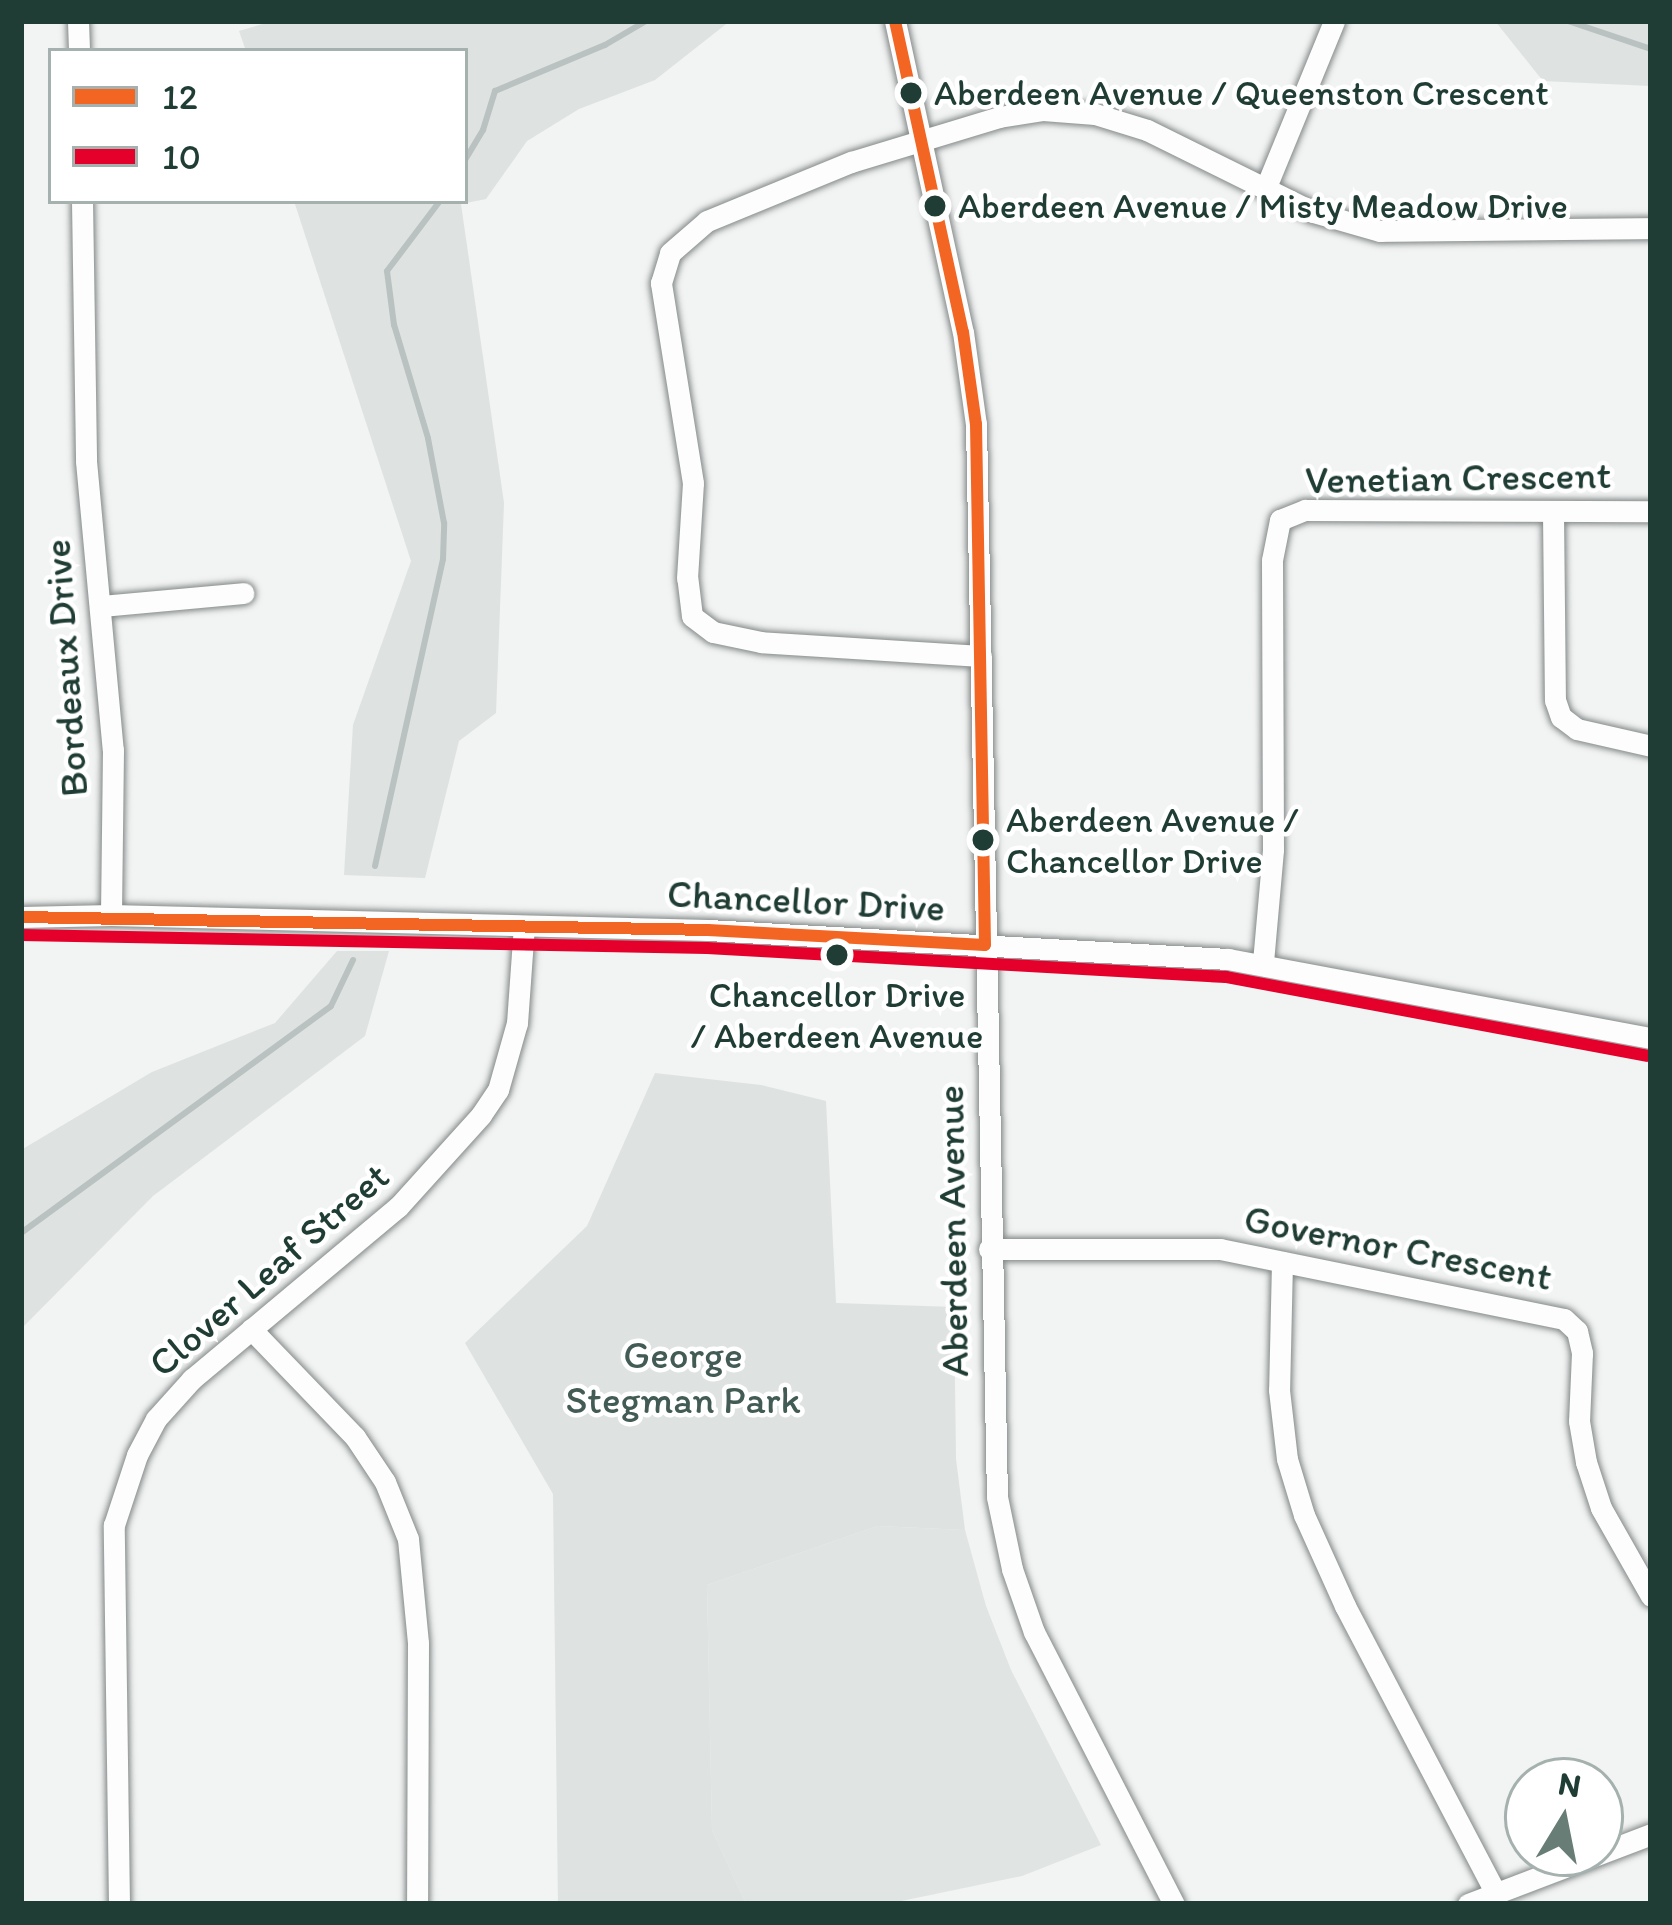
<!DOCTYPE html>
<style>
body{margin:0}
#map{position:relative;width:1672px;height:1925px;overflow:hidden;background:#f2f3f3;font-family:Itim,sans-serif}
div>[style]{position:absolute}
.built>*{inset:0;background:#e0e4e3}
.green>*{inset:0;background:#dee2e1}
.stream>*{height:6px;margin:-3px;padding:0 3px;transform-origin:3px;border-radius:3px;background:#b9c2c0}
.roads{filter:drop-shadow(0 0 3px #838988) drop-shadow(0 0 3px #838988)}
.minor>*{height:21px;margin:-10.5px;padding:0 10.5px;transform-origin:10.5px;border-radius:10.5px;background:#fdfdfd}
.bus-1>*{height:12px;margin:-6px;padding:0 6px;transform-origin:6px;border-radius:6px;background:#f26522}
.bus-2>*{height:12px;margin:-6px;padding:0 6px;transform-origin:6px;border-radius:6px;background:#e4002b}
.dots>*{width:33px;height:33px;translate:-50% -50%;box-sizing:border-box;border:6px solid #fff;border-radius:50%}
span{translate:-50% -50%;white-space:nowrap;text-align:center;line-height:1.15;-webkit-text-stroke:9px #fff;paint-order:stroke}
.bus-label{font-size:36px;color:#1f3d34}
.left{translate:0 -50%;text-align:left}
.street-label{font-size:39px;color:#1f3d34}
.park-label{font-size:39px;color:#425b54}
.frame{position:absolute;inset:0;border:24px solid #1f3d34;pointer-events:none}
.legend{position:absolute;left:48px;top:48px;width:420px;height:156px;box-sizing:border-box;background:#fff;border:3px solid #a5b1ae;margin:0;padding:15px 21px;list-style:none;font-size:36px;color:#1f3d34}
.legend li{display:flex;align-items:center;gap:24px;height:60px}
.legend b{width:60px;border:3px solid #a5b1ae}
.north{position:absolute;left:1504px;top:1757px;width:120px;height:120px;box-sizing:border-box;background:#fff;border:3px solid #a5b1ae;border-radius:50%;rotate:10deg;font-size:33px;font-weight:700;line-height:48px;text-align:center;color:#1f3d34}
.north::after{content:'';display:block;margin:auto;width:42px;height:54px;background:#697d77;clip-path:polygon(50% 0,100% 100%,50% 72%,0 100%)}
</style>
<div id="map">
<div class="built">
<div style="clip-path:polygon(878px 1526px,965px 1530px,986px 1606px,1011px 1670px,1101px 1845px,1022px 1876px,887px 1904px,746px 1904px,712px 1830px,707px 1585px)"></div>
</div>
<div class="green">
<div style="clip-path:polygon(273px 21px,730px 21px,655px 80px,579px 109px,527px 141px,486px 199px,461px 204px,504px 503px,496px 713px,459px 741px,425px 878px,344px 875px,353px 725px,411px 561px,294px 201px,465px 201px,465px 51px,246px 51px,239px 31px)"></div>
<div style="clip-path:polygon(1495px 21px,1651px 21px,1651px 86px,1543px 81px)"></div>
<div style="clip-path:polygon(337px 951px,389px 951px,365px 1036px,153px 1196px,21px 1329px,21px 1150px,152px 1072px,275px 1023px)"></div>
<div style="clip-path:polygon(655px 1073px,761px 1085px,826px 1101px,836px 1303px,954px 1307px,956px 1459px,965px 1530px,878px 1526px,707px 1585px,712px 1830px,746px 1904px,558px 1904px,553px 1494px,465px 1343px,587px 1226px)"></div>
</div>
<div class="stream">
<div style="left:1568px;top:21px;width:88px;rotate:18.6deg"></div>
<div style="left:465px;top:160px;width:35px;rotate:-59deg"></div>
<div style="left:483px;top:130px;width:41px;rotate:-72.9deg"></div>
<div style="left:495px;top:91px;width:119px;rotate:-22.7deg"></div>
<div style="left:605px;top:45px;width:48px;rotate:-30.3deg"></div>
<div style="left:375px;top:866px;width:314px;rotate:-77.5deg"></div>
<div style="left:443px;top:559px;width:36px;rotate:-88deg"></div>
<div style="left:444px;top:523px;width:86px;rotate:-100.7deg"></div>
<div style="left:428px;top:438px;width:118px;rotate:-106.7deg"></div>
<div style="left:394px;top:325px;width:54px;rotate:-97.4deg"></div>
<div style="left:387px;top:271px;width:88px;rotate:-52.9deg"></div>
<div style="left:21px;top:1233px;width:384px;rotate:-36.2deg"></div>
<div style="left:331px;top:1006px;width:51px;rotate:-64.4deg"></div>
</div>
<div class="roads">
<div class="minor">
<div style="left:78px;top:21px;width:30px;rotate:88deg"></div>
<div style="left:895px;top:21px;width:318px;rotate:77.7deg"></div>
<div style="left:963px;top:332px;width:93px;rotate:82deg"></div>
<div style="left:976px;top:424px;width:1073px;rotate:88.88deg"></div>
<div style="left:997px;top:1497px;width:74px;rotate:78.2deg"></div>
<div style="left:1012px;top:1569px;width:67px;rotate:70.8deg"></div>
<div style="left:1034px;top:1632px;width:306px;rotate:62.8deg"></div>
<div style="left:1266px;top:187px;width:179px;rotate:-67.7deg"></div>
<div style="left:82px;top:201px;width:260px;rotate:89.1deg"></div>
<div style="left:86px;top:461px;width:290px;rotate:84.7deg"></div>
<div style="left:113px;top:750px;width:165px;rotate:90.7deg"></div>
<div style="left:1553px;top:513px;width:187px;rotate:89.4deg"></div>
<div style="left:1555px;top:700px;width:18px;rotate:71deg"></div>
<div style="left:1561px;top:717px;width:20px;rotate:37deg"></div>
<div style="left:1577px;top:729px;width:76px;rotate:12.9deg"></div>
<div style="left:101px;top:606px;width:143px;rotate:-5.2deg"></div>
<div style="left:981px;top:656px;width:220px;rotate:-176.4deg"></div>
<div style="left:761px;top:642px;width:49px;rotate:-168.2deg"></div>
<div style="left:713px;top:632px;width:26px;rotate:-143deg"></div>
<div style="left:692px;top:616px;width:38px;rotate:-97deg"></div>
<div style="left:687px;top:578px;width:95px;rotate:-86.4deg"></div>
<div style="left:693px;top:483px;width:203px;rotate:-99.1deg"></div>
<div style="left:661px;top:283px;width:31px;rotate:-73deg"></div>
<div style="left:670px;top:253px;width:49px;rotate:-40.9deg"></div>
<div style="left:707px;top:221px;width:156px;rotate:-22.3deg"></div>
<div style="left:851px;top:162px;width:155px;rotate:-16.9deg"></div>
<div style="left:999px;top:117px;width:45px;rotate:-9deg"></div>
<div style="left:1043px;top:110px;width:52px;rotate:4.4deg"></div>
<div style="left:1095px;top:114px;width:54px;rotate:17.1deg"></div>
<div style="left:1147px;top:130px;width:185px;rotate:26.3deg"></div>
<div style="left:1313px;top:212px;width:70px;rotate:15.8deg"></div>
<div style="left:1380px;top:231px;width:271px;rotate:-0.6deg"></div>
<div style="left:21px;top:917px;width:90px;rotate:-1.3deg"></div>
<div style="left:111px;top:915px;width:597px;rotate:1.44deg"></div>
<div style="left:708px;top:930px;width:521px;rotate:3.19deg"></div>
<div style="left:1228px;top:959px;width:430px;rotate:10.6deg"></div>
<div style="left:1263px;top:962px;width:113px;rotate:-84.9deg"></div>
<div style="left:1273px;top:849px;width:289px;rotate:-90.2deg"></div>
<div style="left:1272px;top:560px;width:41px;rotate:-78.7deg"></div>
<div style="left:1280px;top:520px;width:27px;rotate:-22deg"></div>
<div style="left:1305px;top:510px;width:346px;rotate:0.2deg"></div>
<div style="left:989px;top:1249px;width:231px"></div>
<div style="left:1220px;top:1249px;width:351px;rotate:11.5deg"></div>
<div style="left:1564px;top:1319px;width:18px;rotate:43deg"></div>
<div style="left:1577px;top:1331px;width:23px;rotate:77deg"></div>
<div style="left:1582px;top:1353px;width:68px;rotate:92.5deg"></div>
<div style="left:1579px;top:1421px;width:42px;rotate:80.3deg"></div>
<div style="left:1586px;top:1462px;width:48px;rotate:71.9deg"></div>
<div style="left:1601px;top:1508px;width:101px;rotate:60.4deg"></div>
<div style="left:1282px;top:1262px;width:128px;rotate:91.3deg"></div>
<div style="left:1279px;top:1390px;width:69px;rotate:83.4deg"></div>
<div style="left:1287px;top:1459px;width:59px;rotate:73.1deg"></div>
<div style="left:1304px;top:1515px;width:100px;rotate:65.7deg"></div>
<div style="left:1345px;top:1606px;width:325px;rotate:62.3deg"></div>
<div style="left:251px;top:1329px;width:150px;rotate:46.1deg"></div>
<div style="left:355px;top:1437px;width:54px;rotate:56.3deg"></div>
<div style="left:385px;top:1482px;width:61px;rotate:68deg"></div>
<div style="left:408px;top:1539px;width:104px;rotate:84.5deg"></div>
<div style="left:418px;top:1643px;width:261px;rotate:90.2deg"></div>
<div style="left:119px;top:1904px;width:379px;rotate:-90.8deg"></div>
<div style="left:114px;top:1525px;width:74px;rotate:-71.8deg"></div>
<div style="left:137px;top:1455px;width:41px;rotate:-62.2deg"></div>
<div style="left:156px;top:1419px;width:54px;rotate:-48deg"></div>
<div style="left:192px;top:1379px;width:268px;rotate:-39.9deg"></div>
<div style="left:398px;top:1207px;width:124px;rotate:-47.9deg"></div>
<div style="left:481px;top:1115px;width:30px;rotate:-56deg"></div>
<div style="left:498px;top:1090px;width:70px;rotate:-74.2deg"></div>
<div style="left:517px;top:1023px;width:97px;rotate:-85.9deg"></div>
<div style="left:1468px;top:1904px;width:196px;rotate:-20.9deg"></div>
</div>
</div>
<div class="bus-1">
<div style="left:895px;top:21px;width:318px;rotate:77.7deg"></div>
<div style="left:963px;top:332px;width:93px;rotate:82deg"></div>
<div style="left:976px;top:424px;width:521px;rotate:89.01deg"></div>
<div style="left:21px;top:917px;width:687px;rotate:1.08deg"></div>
<div style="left:708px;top:930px;width:277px;rotate:3.1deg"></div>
</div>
<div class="bus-2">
<div style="left:21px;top:935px;width:686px;rotate:1.09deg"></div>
<div style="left:707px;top:948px;width:520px;rotate:3.2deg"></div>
<div style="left:1226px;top:977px;width:429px;rotate:10.6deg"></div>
</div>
<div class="dots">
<div style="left:911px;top:93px;background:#1f3d34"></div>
<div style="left:935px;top:206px;background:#1f3d34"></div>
<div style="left:983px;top:840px;background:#1f3d34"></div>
<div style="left:837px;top:955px;background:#1f3d34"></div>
</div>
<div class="bus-label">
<span class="left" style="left:934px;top:93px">Aberdeen Avenue / Queenston Crescent</span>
<span class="left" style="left:958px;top:206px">Aberdeen Avenue / Misty Meadow Drive</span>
<span class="left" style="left:1006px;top:840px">Aberdeen Avenue /<br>Chancellor Drive</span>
<span style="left:837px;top:1015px">Chancellor Drive<br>/ Aberdeen Avenue</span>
</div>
<div class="street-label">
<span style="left:1458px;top:478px;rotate:-1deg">Venetian Crescent</span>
<span style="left:66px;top:668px;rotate:-94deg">Bordeaux Drive</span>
<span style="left:806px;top:901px;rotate:3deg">Chancellor Drive</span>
<span style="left:953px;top:1231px;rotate:-91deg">Aberdeen Avenue</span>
<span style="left:1398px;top:1248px;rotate:11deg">Governor Crescent</span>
<span style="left:269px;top:1270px;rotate:-41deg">Clover Leaf Street</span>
</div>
<div class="park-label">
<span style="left:683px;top:1378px">George<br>Stegman Park</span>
</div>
<div class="frame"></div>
<ul class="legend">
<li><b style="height:15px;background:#f26522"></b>12</li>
<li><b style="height:15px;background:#e4002b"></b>10</li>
</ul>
<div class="north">N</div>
</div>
